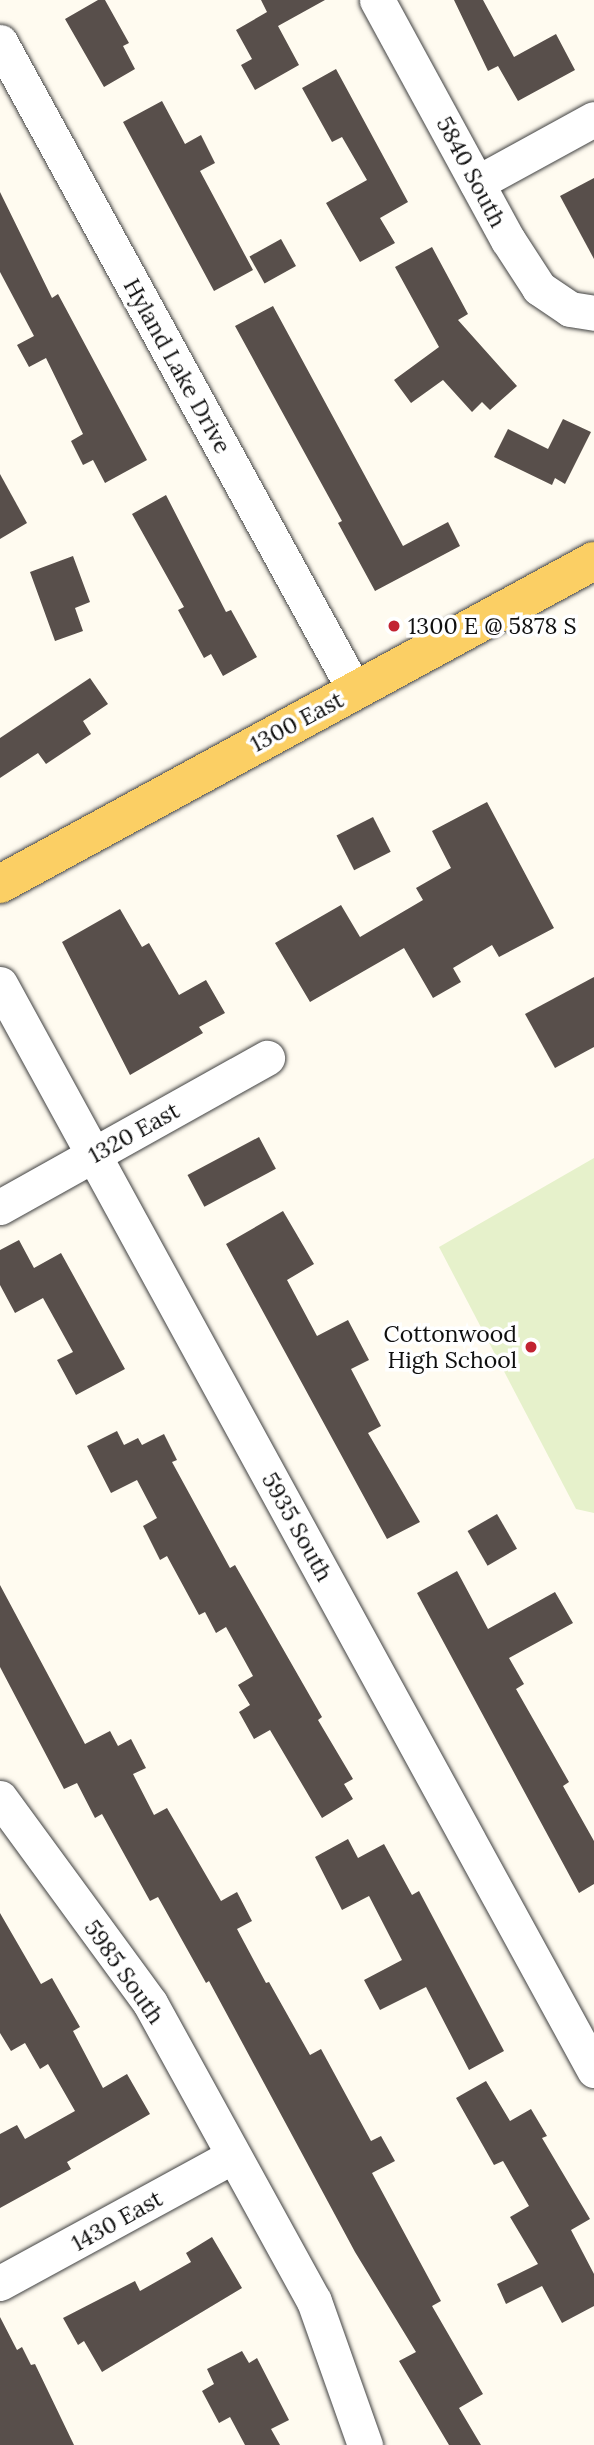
<!DOCTYPE html>
<style>
body{margin:0}
#map{position:relative;width:594px;height:2445px;overflow:hidden;background:#fffbf0;font-family:Lora,serif}
div>[style]{position:absolute}
.pitch>*{inset:0;background:#e6f1cb}
.building>*{inset:0;background:#584f4b;transform-origin:0 0}
.roads{filter:drop-shadow(0 0 2px #424242) drop-shadow(0 0 2px #424242)}
.minor>*{height:35px;margin:-17.5px;padding:0 17.5px;transform-origin:17.5px;border-radius:17.5px;background:#fff}
.major>*{height:38px;margin:-19px;padding:0 19px;transform-origin:19px;border-radius:19px;background:#fbcf64}
.dots>*{width:19px;height:19px;translate:-50% -50%;box-sizing:border-box;border:4px solid #fff;border-radius:50%}
span{translate:-50% -50%;white-space:nowrap;text-align:center;line-height:1.15;-webkit-text-stroke:7px #fff;paint-order:stroke}
.street-label{font-size:23px;color:#0f0f0f}
.poi-label{font-size:23px;color:#0f0f0f}
.left{translate:0 -50%;text-align:left}
.right{translate:-100% -50%;text-align:right}
</style>
<div id="map">
<div class="pitch">
<div style="clip-path:polygon(594px 1158px,594px 1513px,576px 1509px,439px 1247px)"></div>
</div>
<div class="building">
<div style="clip-path:polygon(98px 0,105px 0,129px 43px,123px 46px,135px 69px,104px 87px,65px 19px)"></div>
<div style="clip-path:polygon(261px 0,325px 0,278px 26px,299px 65px,255px 90px,241px 65px,252px 59px,236px 30px,267px 12px)"></div>
<div style="clip-path:polygon(454px 0,483px 0,514px 57px,556px 34px,575px 70px,518px 101px,498px 66px,488px 71px)"></div>
<div style="clip-path:polygon(336px 69px,408px 202px,380px 218px,395px 243px,360px 262px,326px 203px,367px 180px,342px 137px,332px 142px,302px 88px)"></div>
<div style="clip-path:polygon(162px 101px,185px 144px,201px 135px,215px 163px,200px 171px,253px 270px,214px 291px,123px 122px)"></div>
<div style="clip-path:polygon(594px 178px,594px 259px,560px 196px)"></div>
<div style="clip-path:polygon(0 192px,52px 298px,58px 294px,147px 460px,105px 483px,93px 460px,83px 465px,71px 441px,83px 434px,46px 358px,29px 367px,17px 345px,34px 336px,0 272px)"></div>
<div style="left:281px;top:239px;width:31px;height:36px;rotate:61deg"></div>
<div style="clip-path:polygon(432px 247px,468px 314px,458px 320px,517px 386px,490px 410px,482px 402px,472px 412px,443px 380px,411px 403px,394px 380px,439px 347px,395px 267px)"></div>
<div style="clip-path:polygon(273px 306px,403px 546px,448px 522px,460px 546px,375px 591px,338px 523px,342px 521px,235px 326px)"></div>
<div style="clip-path:polygon(563px 419px,591px 432px,565px 484px,555px 478px,552px 485px,494px 457px,508px 429px,548px 449px)"></div>
<div style="clip-path:polygon(0 474px,27px 523px,0 539px)"></div>
<div style="clip-path:polygon(166px 495px,226px 612px,231px 610px,257px 657px,223px 676px,211px 654px,204px 658px,178px 610px,184px 607px,132px 514px)"></div>
<div style="clip-path:polygon(73px 556px,90px 602px,75px 608px,83px 631px,55px 641px,30px 572px)"></div>
<div style="clip-path:polygon(90px 678px,108px 704px,83px 721px,91px 734px,46px 764px,38px 753px,0 778px,0 738px)"></div>
<div style="clip-path:polygon(487px 802px,554px 928px,499px 957px,492px 945px,453px 968px,461px 982px,433px 998px,404px 948px,310px 1002px,275px 943px,341px 905px,360px 937px,423px 900px,416px 888px,451px 868px,432px 831px)"></div>
<div style="left:373px;top:817px;width:39px;height:41px;rotate:63deg"></div>
<div style="clip-path:polygon(120px 909px,142px 947px,149px 943px,179px 995px,206px 980px,225px 1013px,199px 1027px,203px 1033px,130px 1075px,62px 942px)"></div>
<div style="clip-path:polygon(594px 977px,594px 1047px,555px 1068px,525px 1014px)"></div>
<div style="left:259px;top:1137px;width:36px;height:81px;rotate:62deg"></div>
<div style="clip-path:polygon(283px 1211px,314px 1264px,287px 1280px,317px 1336px,348px 1320px,369px 1360px,351px 1369px,381px 1426px,368px 1433px,420px 1522px,387px 1539px,226px 1244px)"></div>
<div style="clip-path:polygon(19px 1240px,34px 1268px,61px 1253px,125px 1369px,76px 1395px,57px 1360px,73px 1352px,43px 1298px,15px 1313px,0 1285px,0 1250px)"></div>
<div style="clip-path:polygon(117px 1431px,124px 1445px,138px 1438px,142px 1445px,164px 1434px,177px 1460px,172px 1462px,230px 1568px,235px 1565px,322px 1717px,318px 1720px,353px 1779px,344px 1784px,353px 1799px,322px 1818px,270px 1730px,254px 1739px,239px 1712px,250px 1705px,238px 1685px,253px 1676px,226px 1627px,216px 1633px,205px 1612px,199px 1615px,167px 1556px,160px 1560px,143px 1526px,157px 1518px,137px 1480px,111px 1493px,87px 1446px)"></div>
<div style="left:497px;top:1514px;width:40px;height:34px;rotate:60deg"></div>
<div style="clip-path:polygon(457px 1571px,488px 1629px,555px 1592px,573px 1623px,509px 1658px,524px 1684px,516px 1689px,569px 1782px,563px 1786px,594px 1841px,594px 1884px,579px 1893px,417px 1593px)"></div>
<div style="clip-path:polygon(0 1585px,85px 1744px,110px 1731px,118px 1746px,131px 1739px,146px 1768px,133px 1774px,154px 1815px,167px 1808px,221px 1901px,237px 1892px,252px 1921px,237px 1929px,266px 1983px,269px 1982px,310px 2055px,321px 2049px,371px 2141px,381px 2136px,395px 2161px,372px 2173px,441px 2301px,432px 2306px,483px 2394px,459px 2408px,481px 2445px,449px 2445px,399px 2361px,416px 2352px,355px 2252px,209px 1981px,206px 1983px,158px 1897px,150px 1901px,102px 1814px,95px 1818px,77px 1783px,64px 1789px,0 1667px)"></div>
<div style="clip-path:polygon(348px 1839px,358px 1858px,384px 1844px,412px 1895px,419px 1891px,504px 2051px,469px 2070px,426px 1987px,380px 2010px,364px 1980px,402px 1960px,369px 1896px,342px 1910px,315px 1857px)"></div>
<div style="clip-path:polygon(0 1913px,41px 1984px,52px 1978px,80px 2027px,73px 2031px,103px 2088px,127px 2074px,150px 2114px,67px 2162px,71px 2169px,0 2208px,0 2134px,17px 2125px,25px 2139px,75px 2111px,48px 2064px,40px 2069px,25px 2043px,11px 2051px,0 2033px)"></div>
<div style="clip-path:polygon(486px 2081px,510px 2121px,531px 2109px,547px 2136px,542px 2138px,590px 2219px,571px 2230px,594px 2274px,594px 2306px,562px 2323px,542px 2286px,506px 2304px,497px 2284px,538px 2264px,510px 2217px,529px 2206px,503px 2161px,494px 2165px,456px 2098px)"></div>
<div style="clip-path:polygon(212px 2237px,242px 2288px,102px 2372px,84px 2341px,78px 2345px,63px 2318px,135px 2281px,140px 2291px,191px 2262px,186px 2253px)"></div>
<div style="clip-path:polygon(0 2317px,17px 2350px,22px 2347px,31px 2365px,35px 2364px,74px 2445px,0 2445px)"></div>
<div style="clip-path:polygon(242px 2351px,249px 2363px,257px 2358px,289px 2420px,271px 2429px,280px 2445px,245px 2445px,230px 2417px,219px 2423px,202px 2391px,214px 2384px,207px 2369px)"></div>
</div>
<div class="roads">
<div class="minor">
<div style="left:377px;top:0;width:273px;rotate:61.4deg"></div>
<div style="left:508px;top:240px;width:57px;rotate:57.1deg"></div>
<div style="left:539px;top:288px;width:37px;rotate:34deg"></div>
<div style="left:570px;top:309px;width:24px;rotate:9deg"></div>
<div style="left:0;top:42px;width:740px;rotate:61.32deg"></div>
<div style="left:477px;top:183px;width:133px;rotate:-28.7deg"></div>
<div style="left:0;top:984px;width:1238px;rotate:61.32deg"></div>
<div style="left:0;top:1207px;width:306px;rotate:-29.2deg"></div>
<div style="left:0;top:1798px;width:254px;rotate:53.8deg"></div>
<div style="left:150px;top:2003px;width:340px;rotate:61.2deg"></div>
<div style="left:314px;top:2301px;width:153px;rotate:70.5deg"></div>
<div style="left:0;top:2283px;width:265px;rotate:-28.6deg"></div>
</div>
<div class="major">
<div style="left:0;top:884px;width:676px;rotate:-28.54deg"></div>
</div>
</div>
<div class="dots">
<div style="left:394px;top:626px;background:#c22332"></div>
<div style="left:531px;top:1347px;background:#c22332"></div>
</div>
<div class="street-label">
<span style="left:471px;top:172px;rotate:62deg">5840 South</span>
<span style="left:177px;top:366px;rotate:61deg">Hyland Lake Drive</span>
<span style="left:297px;top:722px;rotate:-28deg">1300 East</span>
<span style="left:134px;top:1133px;rotate:-29deg">1320 East</span>
<span style="left:297px;top:1527px;rotate:61deg">5935 South</span>
<span style="left:124px;top:1972px;rotate:55deg">5985 South</span>
<span style="left:117px;top:2221px;rotate:-29deg">1430 East</span>
</div>
<div class="poi-label">
<span class="left" style="left:408px;top:626px">1300 E @ 5878 S</span>
<span class="right" style="left:517px;top:1347px">Cottonwood<br>High School</span>
</div>
</div>
